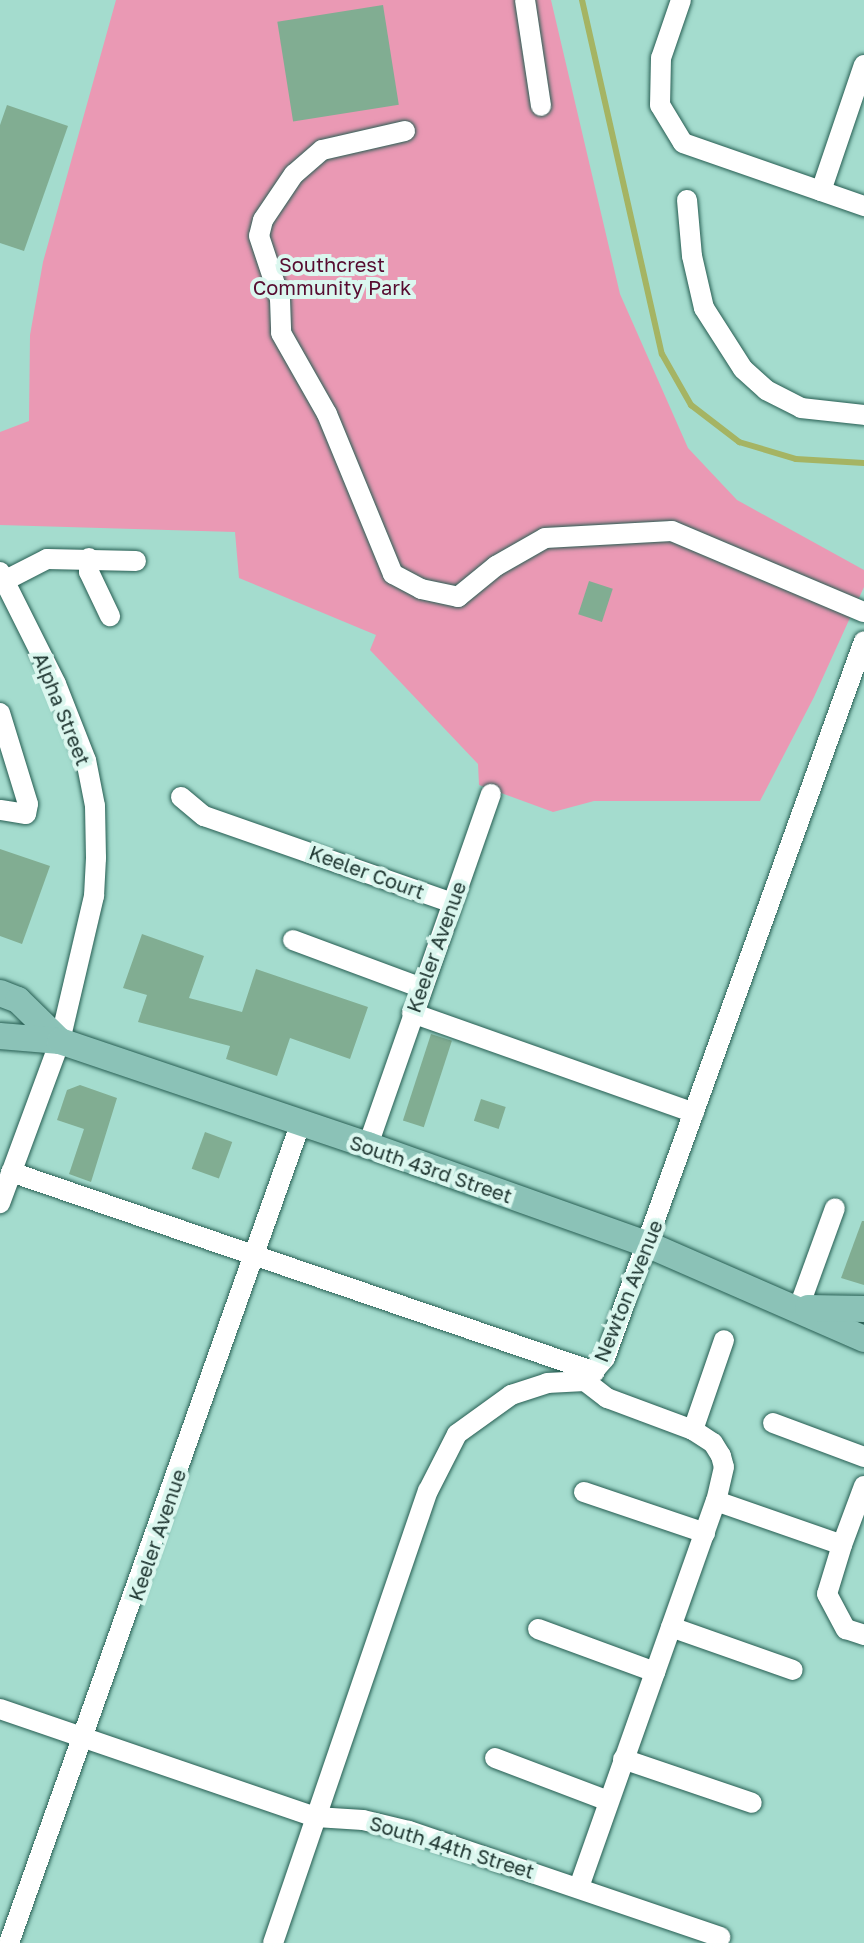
<!DOCTYPE html>
<style>
body{margin:0}
#map{position:relative;width:864px;height:1943px;overflow:hidden;background:#a4dcce;font-family:"Golos Text",sans-serif}
div>[style]{position:absolute}
.green>*{inset:0;background:#ea99b4}
.stream>*{height:6px;margin:-3px;padding:0 3px;transform-origin:3px;border-radius:3px;background:#a5b463}
.building>*{inset:0;background:#81ad92;transform-origin:0 0}
.roads{filter:drop-shadow(0 0 2px #265d52) drop-shadow(0 0 2px #265d52)}
.minor>*{height:20px;margin:-10px;padding:0 10px;transform-origin:10px;border-radius:10px;background:#fff}
.major>*{height:26px;margin:-13px;padding:0 13px;transform-origin:13px;border-radius:13px;background:#8bc2b7}
span{translate:-50% -50%;white-space:nowrap;text-align:center;line-height:1.15;-webkit-text-stroke:8px #dbf7ef;paint-order:stroke}
.park-label{font-size:20px;color:#570c30}
.street-label{font-size:20px;color:#1e3530}
</style>
<div id="map">
<div class="green">
<div style="clip-path:polygon(116px 0,551px 0,620px 294px,688px 448px,737px 500px,864px 570px,864px 587px,814px 697px,760px 801px,594px 801px,553px 812px,479px 785px,478px 764px,370px 650px,376px 635px,239px 578px,235px 532px,0 525px,0 432px,29px 421px,30px 335px,43px 262px)"></div>
</div>
<div class="stream">
<div style="left:582px;top:0;width:363px;rotate:77.3deg"></div>
<div style="left:662px;top:354px;width:59px;rotate:60.4deg"></div>
<div style="left:691px;top:405px;width:61px;rotate:37.6deg"></div>
<div style="left:739px;top:442px;width:59px;rotate:16.6deg"></div>
<div style="left:796px;top:459px;width:68px;rotate:3.4deg"></div>
</div>
<div class="building">
<div style="left:383px;top:5px;width:101px;height:107px;rotate:81deg"></div>
<div style="clip-path:polygon(7px 105px,68px 126px,24px 251px,0 243px,0 125px)"></div>
<div style="left:589px;top:581px;width:25px;height:35px;rotate:18deg"></div>
<div style="clip-path:polygon(0 849px,50px 866px,22px 944px,0 936px)"></div>
<div style="clip-path:polygon(142px 934px,204px 956px,189px 998px,242px 1012px,256px 969px,368px 1007px,350px 1059px,290px 1038px,277px 1076px,226px 1059px,230px 1046px,138px 1022px,147px 995px,123px 988px)"></div>
<div style="left:431px;top:1034px;width:22px;height:91px;rotate:18deg"></div>
<div style="clip-path:polygon(80px 1085px,117px 1098px,91px 1182px,69px 1174px,84px 1129px,57px 1120px,67px 1090px)"></div>
<div style="left:481px;top:1099px;width:26px;height:23px;rotate:18deg"></div>
<div style="left:205px;top:1132px;width:29px;height:39px;rotate:20deg"></div>
<div style="clip-path:polygon(862px 1221px,864px 1221px,864px 1285px,841px 1278px)"></div>
</div>
<div class="roads">
<div class="minor">
<div style="left:525px;top:0;width:107px;rotate:81.4deg"></div>
<div style="left:681px;top:0;width:61px;rotate:109deg"></div>
<div style="left:661px;top:58px;width:47px;rotate:91.2deg"></div>
<div style="left:660px;top:105px;width:44px;rotate:58.8deg"></div>
<div style="left:683px;top:143px;width:192px;rotate:19.2deg"></div>
<div style="left:405px;top:131px;width:85px;rotate:167.1deg"></div>
<div style="left:322px;top:150px;width:37px;rotate:139deg"></div>
<div style="left:294px;top:174px;width:55px;rotate:124deg"></div>
<div style="left:263px;top:220px;width:16px;rotate:104deg"></div>
<div style="left:259px;top:236px;width:66px;rotate:71.6deg"></div>
<div style="left:280px;top:299px;width:34px;rotate:88deg"></div>
<div style="left:281px;top:333px;width:93px;rotate:60.4deg"></div>
<div style="left:327px;top:414px;width:173px;rotate:67.6deg"></div>
<div style="left:393px;top:574px;width:32px;rotate:28deg"></div>
<div style="left:421px;top:589px;width:38px;rotate:12deg"></div>
<div style="left:458px;top:597px;width:49px;rotate:-39.2deg"></div>
<div style="left:496px;top:566px;width:56px;rotate:-29.7deg"></div>
<div style="left:545px;top:538px;width:127px;rotate:-3.2deg"></div>
<div style="left:672px;top:531px;width:208px;rotate:22.9deg"></div>
<div style="left:821px;top:191px;width:133px;rotate:-71.2deg"></div>
<div style="left:687px;top:200px;width:56px;rotate:84.9deg"></div>
<div style="left:692px;top:256px;width:53px;rotate:77deg"></div>
<div style="left:704px;top:308px;width:72px;rotate:57.4deg"></div>
<div style="left:743px;top:369px;width:31px;rotate:42deg"></div>
<div style="left:766px;top:390px;width:39px;rotate:27deg"></div>
<div style="left:801px;top:408px;width:63px;rotate:6.3deg"></div>
<div style="left:89px;top:558px;width:14px;rotate:90deg"></div>
<div style="left:89px;top:572px;width:49px;rotate:64.5deg"></div>
<div style="left:0;top:572px;width:125px;rotate:63.4deg"></div>
<div style="left:56px;top:684px;width:82px;rotate:68.5deg"></div>
<div style="left:86px;top:760px;width:47px;rotate:78.9deg"></div>
<div style="left:95px;top:806px;width:52px;rotate:88.9deg"></div>
<div style="left:96px;top:858px;width:38px;rotate:93deg"></div>
<div style="left:94px;top:896px;width:149px;rotate:103.2deg"></div>
<div style="left:60px;top:1041px;width:173px;rotate:110.3deg"></div>
<div style="left:4px;top:581px;width:48px;rotate:-27.1deg"></div>
<div style="left:47px;top:559px;width:89px;rotate:1.3deg"></div>
<div style="left:0;top:713px;width:95px;rotate:72.9deg"></div>
<div style="left:28px;top:804px;width:10px;rotate:101deg"></div>
<div style="left:26px;top:814px;width:26px;rotate:-171deg"></div>
<div style="left:181px;top:797px;width:30px;rotate:40deg"></div>
<div style="left:204px;top:816px;width:263px;rotate:19.3deg"></div>
<div style="left:293px;top:940px;width:138px;rotate:20.4deg"></div>
<div style="left:412px;top:1013px;width:299px;rotate:19.5deg"></div>
<div style="left:368px;top:1145px;width:372px;rotate:-70.7deg"></div>
<div style="left:11px;top:1172px;width:617px;rotate:18.9deg"></div>
<div style="left:799px;top:1307px;width:105px;rotate:-70deg"></div>
<div style="left:585px;top:1381px;width:28px;rotate:38deg"></div>
<div style="left:607px;top:1398px;width:92px;rotate:20.4deg"></div>
<div style="left:693px;top:1430px;width:95px;rotate:-71deg"></div>
<div style="left:773px;top:1423px;width:97px;rotate:20.5deg"></div>
<div style="left:693px;top:1430px;width:24px;rotate:33deg"></div>
<div style="left:713px;top:1443px;width:15px;rotate:58deg"></div>
<div style="left:721px;top:1456px;width:11px;rotate:75deg"></div>
<div style="left:724px;top:1467px;width:35px;rotate:103deg"></div>
<div style="left:716px;top:1501px;width:133px;rotate:19.2deg"></div>
<div style="left:842px;top:1545px;width:63px;rotate:-69.6deg"></div>
<div style="left:584px;top:1492px;width:128px;rotate:18.7deg"></div>
<div style="left:842px;top:1545px;width:51px;rotate:107deg"></div>
<div style="left:827px;top:1594px;width:40px;rotate:62deg"></div>
<div style="left:846px;top:1629px;width:19px;rotate:18deg"></div>
<div style="left:671px;top:1627px;width:129px;rotate:19.4deg"></div>
<div style="left:538px;top:1629px;width:125px;rotate:20.2deg"></div>
<div style="left:0;top:1709px;width:334px;rotate:18.9deg"></div>
<div style="left:316px;top:1817px;width:47px;rotate:3.7deg"></div>
<div style="left:363px;top:1820px;width:47px;rotate:13.4deg"></div>
<div style="left:409px;top:1831px;width:329px;rotate:18.8deg"></div>
<div style="left:495px;top:1758px;width:121px;rotate:20.8deg"></div>
<div style="left:623px;top:1759px;width:136px;rotate:18.8deg"></div>
<div style="left:579px;top:1887px;width:410px;rotate:-70.5deg"></div>
<div style="left:9px;top:1943px;width:868px;rotate:-70.42deg"></div>
<div style="left:273px;top:1943px;width:478px;rotate:-71.1deg"></div>
<div style="left:428px;top:1491px;width:64px;rotate:-63deg"></div>
<div style="left:457px;top:1434px;width:67px;rotate:-35.8deg"></div>
<div style="left:511px;top:1395px;width:38px;rotate:-18deg"></div>
<div style="left:547px;top:1383px;width:38px;rotate:-3deg"></div>
<div style="left:585px;top:1381px;width:30px;rotate:-49deg"></div>
<div style="left:605px;top:1358px;width:762px;rotate:-70.14deg"></div>
</div>
<div class="major">
<div style="left:0;top:993px;width:19px;rotate:21deg"></div>
<div style="left:18px;top:1000px;width:59px;rotate:44.3deg"></div>
<div style="left:0;top:1036px;width:60px;rotate:4.8deg"></div>
<div style="left:60px;top:1041px;width:325px;rotate:18.7deg"></div>
<div style="left:368px;top:1145px;width:298px;rotate:19.6deg"></div>
<div style="left:649px;top:1245px;width:235px;rotate:23.6deg"></div>
<div style="left:808px;top:1308px;width:56px;rotate:1deg"></div>
</div>
</div>
<div class="park-label">
<span style="left:332px;top:276px">Southcrest<br>Community Park</span>
</div>
<div class="street-label">
<span style="left:62px;top:709px;rotate:68deg">Alpha Street</span>
<span style="left:367px;top:872px;rotate:20deg">Keeler Court</span>
<span style="left:436px;top:947px;rotate:-70deg">Keeler Avenue</span>
<span style="left:431px;top:1169px;rotate:19deg">South 43rd Street</span>
<span style="left:628px;top:1291px;rotate:-68deg">Newton Avenue</span>
<span style="left:157px;top:1535px;rotate:-71deg">Keeler Avenue</span>
<span style="left:452px;top:1847px;rotate:17deg">South 44th Street</span>
</div>
</div>
